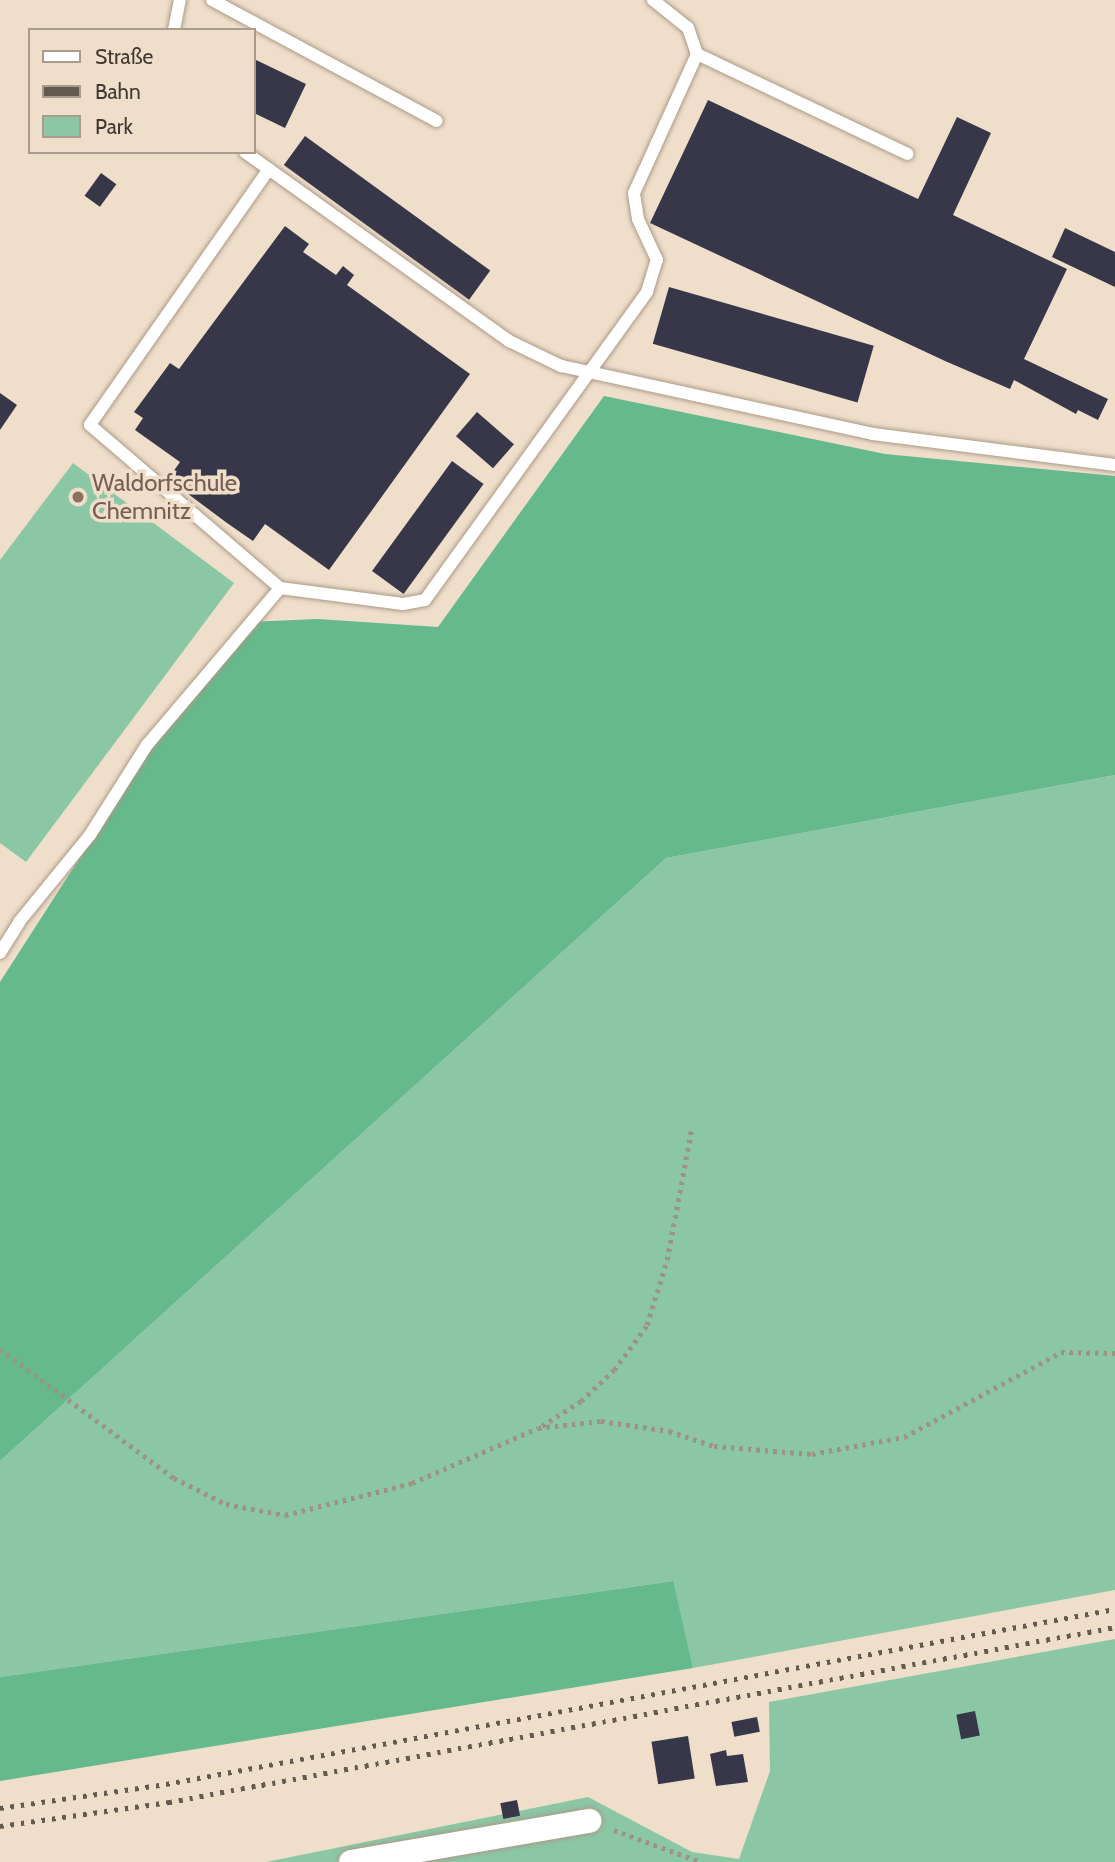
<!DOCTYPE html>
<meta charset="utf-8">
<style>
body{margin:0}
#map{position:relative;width:1115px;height:1862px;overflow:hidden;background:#efdeca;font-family:Cabin,sans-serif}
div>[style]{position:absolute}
.green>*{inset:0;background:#8bc7a5}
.forest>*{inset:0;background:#65b98c}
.building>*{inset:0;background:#38374a;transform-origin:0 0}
.path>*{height:4.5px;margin-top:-2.25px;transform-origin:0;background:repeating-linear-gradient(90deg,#9e9283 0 3.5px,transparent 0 8.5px)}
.roads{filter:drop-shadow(0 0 2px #aa9a87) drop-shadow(0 0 2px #aa9a87)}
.lane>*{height:12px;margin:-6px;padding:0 6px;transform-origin:6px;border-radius:6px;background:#fff}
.street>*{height:24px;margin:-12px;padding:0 12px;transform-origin:12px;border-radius:12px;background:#fff}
.rail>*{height:5px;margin-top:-2.5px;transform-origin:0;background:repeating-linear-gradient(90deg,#645b50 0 3.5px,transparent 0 10.5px)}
.dots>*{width:19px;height:19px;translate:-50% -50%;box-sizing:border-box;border:4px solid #efdeca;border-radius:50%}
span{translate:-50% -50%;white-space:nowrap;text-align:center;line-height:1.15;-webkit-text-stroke:7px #efdeca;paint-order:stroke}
.education-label{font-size:24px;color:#785e54}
.left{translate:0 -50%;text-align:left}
.legend{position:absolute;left:28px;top:28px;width:228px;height:126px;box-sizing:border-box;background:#efdeca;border:2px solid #a99c8d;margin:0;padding:9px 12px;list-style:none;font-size:21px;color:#403931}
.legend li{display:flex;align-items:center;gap:14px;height:35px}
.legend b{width:35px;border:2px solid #a99c8d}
</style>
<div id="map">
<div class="green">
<div style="clip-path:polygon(73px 463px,234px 583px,26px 862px,0 843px,0 560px)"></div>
<div style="clip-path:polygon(1115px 775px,1115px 1590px,693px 1668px,672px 1581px,0 1677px,0 1461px,666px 858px)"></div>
<div style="clip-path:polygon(1115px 1639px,1115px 1862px,266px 1862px,588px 1797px,692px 1852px,739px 1859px,770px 1771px,769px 1702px)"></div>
</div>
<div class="forest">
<div style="clip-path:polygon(604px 396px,885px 454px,1115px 476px,1115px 775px,666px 858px,0 1461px,0 982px,196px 677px,246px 622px,317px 619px,438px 627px)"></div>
<div style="clip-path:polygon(673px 1581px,693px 1668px,0 1781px,0 1677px)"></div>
</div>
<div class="building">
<div style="clip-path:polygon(254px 59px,306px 84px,285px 128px,254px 113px)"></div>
<div style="clip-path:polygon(708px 100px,918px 199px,957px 117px,991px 133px,953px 215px,1067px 269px,1024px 359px,1108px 399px,1098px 420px,1078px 410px,1076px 414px,1014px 380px,1010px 389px,945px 361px,650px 223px)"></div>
<div style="left:305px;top:136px;width:229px;height:36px;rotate:36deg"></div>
<div style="left:101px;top:173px;width:19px;height:28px;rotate:36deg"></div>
<div style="clip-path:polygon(285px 226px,309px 244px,303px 252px,336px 275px,343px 266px,354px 275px,347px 285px,470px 374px,329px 570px,265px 524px,253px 541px,227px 523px,168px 479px,180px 462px,135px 430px,143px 418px,134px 412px,170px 363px,179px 369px)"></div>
<div style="clip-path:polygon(1065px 228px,1115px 252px,1115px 287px,1052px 257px)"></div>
<div style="left:669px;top:287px;width:213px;height:59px;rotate:16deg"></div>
<div style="clip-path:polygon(0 393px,17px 405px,0 430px)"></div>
<div style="left:477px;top:412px;width:49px;height:32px;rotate:41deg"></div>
<div style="left:452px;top:461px;width:39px;height:136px;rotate:36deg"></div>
<div style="left:975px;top:1711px;width:25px;height:19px;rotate:79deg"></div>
<div style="left:757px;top:1717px;width:15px;height:26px;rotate:79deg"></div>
<div style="left:688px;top:1736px;width:43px;height:37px;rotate:81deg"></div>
<div style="clip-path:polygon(726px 1750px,727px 1756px,743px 1754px,748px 1782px,716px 1786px,710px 1754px)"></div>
<div style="left:517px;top:1800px;width:16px;height:17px;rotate:79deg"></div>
</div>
<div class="path">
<div style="left:0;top:1349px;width:217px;rotate:36.6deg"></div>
<div style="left:174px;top:1478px;width:58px;rotate:26.6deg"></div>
<div style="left:226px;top:1504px;width:60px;rotate:10.6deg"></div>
<div style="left:285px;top:1515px;width:131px;rotate:-14.1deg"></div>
<div style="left:412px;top:1483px;width:137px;rotate:-23.6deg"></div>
<div style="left:538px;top:1428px;width:63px;rotate:-6.3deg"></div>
<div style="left:601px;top:1421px;width:69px;rotate:8.4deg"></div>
<div style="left:669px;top:1431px;width:47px;rotate:18.4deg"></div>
<div style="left:714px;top:1446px;width:98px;rotate:4.7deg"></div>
<div style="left:812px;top:1454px;width:94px;rotate:-10.5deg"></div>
<div style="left:904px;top:1437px;width:179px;rotate:-28.4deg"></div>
<div style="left:1061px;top:1352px;width:54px;rotate:1.1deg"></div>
<div style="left:542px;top:1426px;width:46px;rotate:-32.7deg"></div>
<div style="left:581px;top:1401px;width:45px;rotate:-43.2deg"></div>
<div style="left:614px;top:1370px;width:56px;rotate:-53.7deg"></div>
<div style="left:647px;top:1325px;width:68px;rotate:-72.9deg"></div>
<div style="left:667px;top:1260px;width:136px;rotate:-79.4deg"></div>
<div style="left:614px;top:1830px;width:93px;rotate:20.2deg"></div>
</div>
<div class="roads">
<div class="lane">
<div style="left:212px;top:0;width:255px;rotate:28.3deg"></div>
<div style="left:174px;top:30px;width:31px;rotate:-79deg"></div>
<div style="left:697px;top:54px;width:233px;rotate:25.4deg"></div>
<div style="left:245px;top:152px;width:325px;rotate:35.6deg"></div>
<div style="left:509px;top:341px;width:58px;rotate:25.7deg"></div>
<div style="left:561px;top:366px;width:319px;rotate:12.3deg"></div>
<div style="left:873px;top:434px;width:244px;rotate:7.3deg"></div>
<div style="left:269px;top:169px;width:312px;rotate:125deg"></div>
<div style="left:90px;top:425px;width:250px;rotate:40.6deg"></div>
<div style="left:280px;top:588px;width:124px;rotate:7.4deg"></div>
<div style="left:403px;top:604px;width:22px;rotate:-10deg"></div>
<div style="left:425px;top:600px;width:380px;rotate:-54.2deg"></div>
<div style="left:647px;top:292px;width:34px;rotate:-73deg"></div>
<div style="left:657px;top:260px;width:45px;rotate:-114.9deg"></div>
<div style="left:638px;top:219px;width:26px;rotate:-99deg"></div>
<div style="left:634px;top:193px;width:153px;rotate:-65.6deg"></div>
<div style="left:697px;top:54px;width:28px;rotate:-109deg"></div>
<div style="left:688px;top:28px;width:45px;rotate:-141.3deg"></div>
<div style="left:0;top:953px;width:36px;rotate:-58deg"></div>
<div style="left:19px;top:922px;width:112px;rotate:-50.8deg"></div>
<div style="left:90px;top:835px;width:107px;rotate:-57.7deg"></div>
<div style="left:147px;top:745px;width:206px;rotate:-49.7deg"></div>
</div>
<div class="street">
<div style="left:351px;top:1862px;width:242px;rotate:-9.8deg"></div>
</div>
</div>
<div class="rail">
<div style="left:0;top:1808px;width:168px;rotate:-8.2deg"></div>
<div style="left:166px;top:1784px;width:965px;rotate:-10.45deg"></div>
<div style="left:0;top:1826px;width:171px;rotate:-8.1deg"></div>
<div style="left:169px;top:1802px;width:962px;rotate:-10.48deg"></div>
</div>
<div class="dots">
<div style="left:78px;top:497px;background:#8d6e63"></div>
</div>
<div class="education-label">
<span class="left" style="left:92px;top:497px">Waldorfschule<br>Chemnitz</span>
</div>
<ul class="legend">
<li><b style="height:9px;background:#fff"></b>Straße</li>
<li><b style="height:9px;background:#645b50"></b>Bahn</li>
<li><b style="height:19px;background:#8bc7a5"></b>Park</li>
</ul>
</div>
